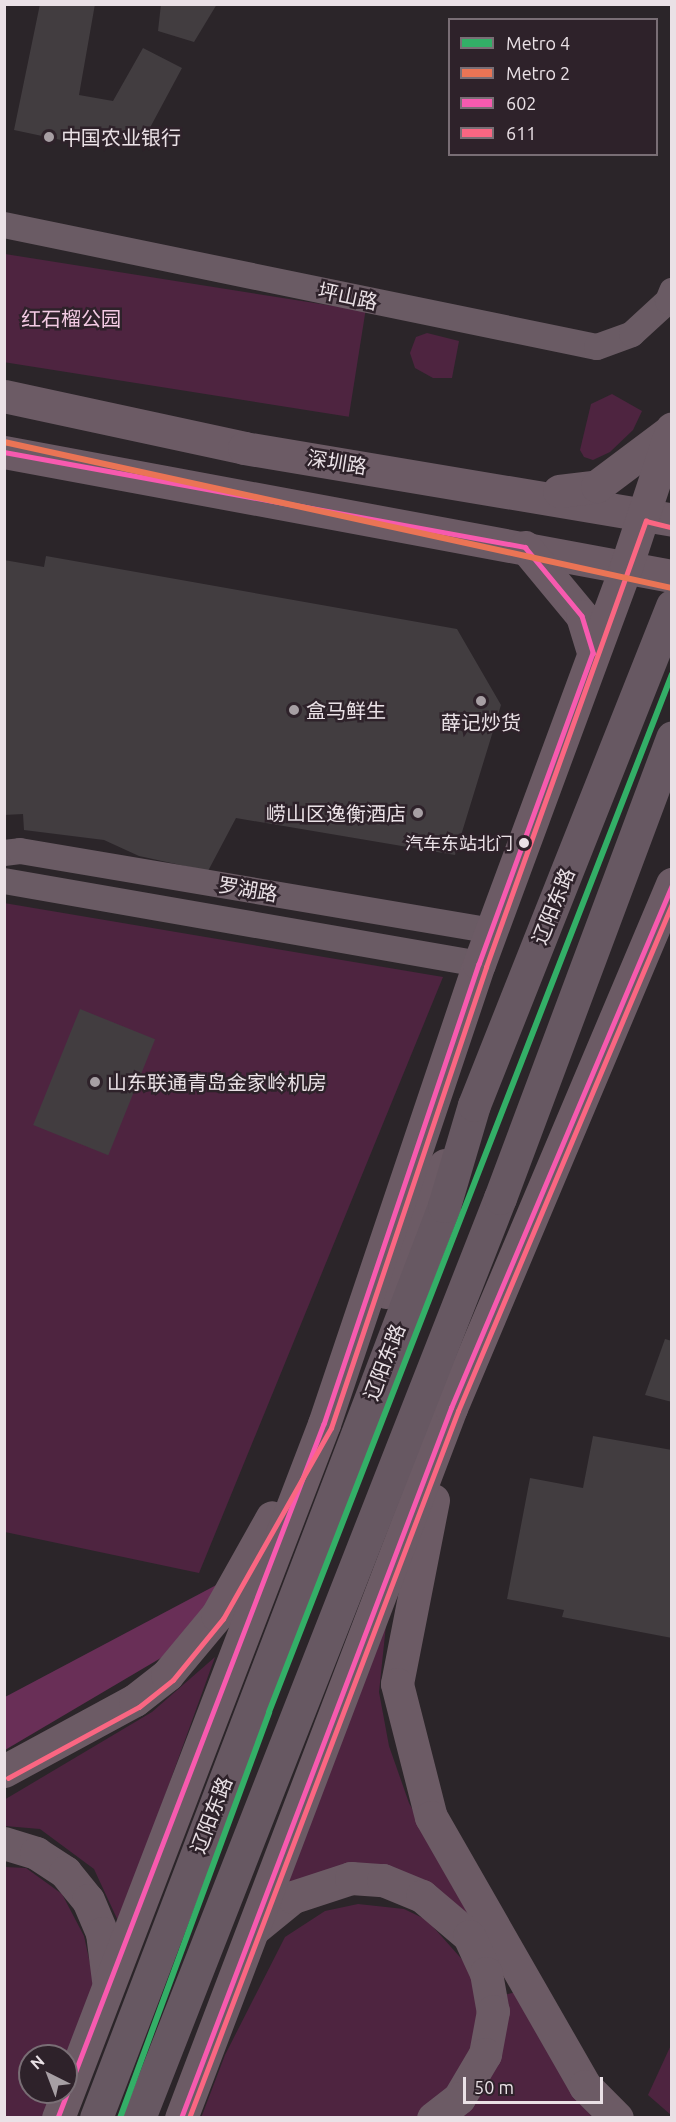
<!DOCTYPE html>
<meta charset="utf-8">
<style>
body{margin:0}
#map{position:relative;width:676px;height:2122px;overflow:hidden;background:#2b2529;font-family:Ubuntu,"Noto Sans SC",sans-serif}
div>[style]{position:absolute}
.green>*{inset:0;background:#4e2440;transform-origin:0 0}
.forest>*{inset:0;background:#692f57}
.building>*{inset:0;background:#423d40;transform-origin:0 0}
.minor>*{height:26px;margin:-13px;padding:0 13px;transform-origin:13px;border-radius:13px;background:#6a5b64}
.major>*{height:33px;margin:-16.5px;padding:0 16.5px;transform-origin:16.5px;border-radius:16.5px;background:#6c5b65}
.highway>*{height:33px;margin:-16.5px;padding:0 16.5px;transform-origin:16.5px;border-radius:16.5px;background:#675862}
.bus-1>*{height:4.5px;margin:-2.25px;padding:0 2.25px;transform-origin:2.25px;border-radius:2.25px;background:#f75aaf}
.bus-2>*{height:4.5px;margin:-2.25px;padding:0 2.25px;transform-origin:2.25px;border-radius:2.25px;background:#fa6682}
.metro-1>*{height:6px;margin:-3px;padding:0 3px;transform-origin:3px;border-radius:3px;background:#33af67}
.metro-2>*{height:6px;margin:-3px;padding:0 3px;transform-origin:3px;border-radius:3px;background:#ea7455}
.dots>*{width:16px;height:16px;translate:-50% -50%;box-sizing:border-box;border:3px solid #2e222a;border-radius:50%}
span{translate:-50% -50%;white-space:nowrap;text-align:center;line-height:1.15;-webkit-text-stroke:5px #2e222a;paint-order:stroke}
.bus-label{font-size:18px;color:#eae1e6}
.right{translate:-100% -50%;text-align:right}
.poi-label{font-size:20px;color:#eae1e6}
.left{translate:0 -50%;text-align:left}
.street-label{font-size:20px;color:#eae1e6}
.park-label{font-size:20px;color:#f3cae3}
.frame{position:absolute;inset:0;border:6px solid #eae1e6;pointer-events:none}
.legend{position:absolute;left:448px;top:18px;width:210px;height:138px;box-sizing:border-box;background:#2e222a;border:2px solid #796e75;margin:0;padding:8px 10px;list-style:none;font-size:18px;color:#eae1e6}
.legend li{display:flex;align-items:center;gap:12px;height:30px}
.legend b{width:30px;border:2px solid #796e75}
.north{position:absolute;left:18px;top:2044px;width:60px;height:60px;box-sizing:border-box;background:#2e222a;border:2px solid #796e75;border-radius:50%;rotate:318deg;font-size:16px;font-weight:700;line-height:24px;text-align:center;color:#eae1e6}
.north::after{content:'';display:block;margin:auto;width:21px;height:27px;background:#a79fa4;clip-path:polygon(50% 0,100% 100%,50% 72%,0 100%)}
.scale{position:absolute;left:463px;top:2077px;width:140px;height:27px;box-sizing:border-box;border:3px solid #eae1e6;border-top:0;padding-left:8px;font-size:18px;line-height:21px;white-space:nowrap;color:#eae1e6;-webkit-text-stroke:4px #2e222a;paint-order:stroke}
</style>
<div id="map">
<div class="green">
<div style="left:5px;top:254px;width:365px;height:107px;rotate:9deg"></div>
<div style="clip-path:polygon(427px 333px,459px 341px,452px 378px,433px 378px,415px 368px,410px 353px,416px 337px)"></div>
<div style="clip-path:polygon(612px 394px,642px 411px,633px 430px,610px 452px,593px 460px,584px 457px,580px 450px,591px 404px)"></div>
<div style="clip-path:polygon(4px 903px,443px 977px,199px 1573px,5px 1532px)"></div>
<div style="clip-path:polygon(388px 1606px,379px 1692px,389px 1746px,409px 1803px,480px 1936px,426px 1889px,276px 1895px)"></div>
<div style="clip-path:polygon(215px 1657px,119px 1923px,94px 1869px,40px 1829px,5px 1826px,4px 1800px,152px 1712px)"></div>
<div style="clip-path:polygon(5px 1867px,26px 1868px,62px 1894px,84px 1936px,95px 1986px,66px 2056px,30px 2056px,30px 2092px,57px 2092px,45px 2117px,5px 2118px)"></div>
<div style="clip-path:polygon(358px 1904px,404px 1909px,427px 1920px,467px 1965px,478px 2001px,516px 1992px,569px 2089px,592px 2117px,201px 2118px,225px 2055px,285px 1937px,325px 1911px)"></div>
<div style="clip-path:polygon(671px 2045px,672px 2115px,671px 2115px,648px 2095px)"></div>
</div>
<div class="forest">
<div style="clip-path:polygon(222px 1582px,171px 1652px,5px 1750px,5px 1697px)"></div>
</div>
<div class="building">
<div style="clip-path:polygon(40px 4px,95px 4px,79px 95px,113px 101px,143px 48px,182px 68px,145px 137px,75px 143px,14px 130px)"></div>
<div style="clip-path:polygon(161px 4px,217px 4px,194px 42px,158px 31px)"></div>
<div style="clip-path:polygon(46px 556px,457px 629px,501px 705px,455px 855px,236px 818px,208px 871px,139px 856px,104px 840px,24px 830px,23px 814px,4px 815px,4px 560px,44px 567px)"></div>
<div style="left:80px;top:1009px;width:81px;height:125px;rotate:22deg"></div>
<div style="clip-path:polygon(665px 1339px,672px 1341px,672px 1402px,645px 1395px)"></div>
<div style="clip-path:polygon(593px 1436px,672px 1450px,672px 1638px,562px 1617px,564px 1610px,507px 1599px,530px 1478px,583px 1488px)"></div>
</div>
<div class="minor">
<div style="left:4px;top:225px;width:605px;rotate:11.63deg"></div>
<div style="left:597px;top:347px;width:37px;rotate:-20deg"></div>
<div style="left:632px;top:334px;width:49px;rotate:-42.5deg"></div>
<div style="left:668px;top:301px;width:11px;rotate:-68deg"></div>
<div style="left:4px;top:853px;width:16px;rotate:-7deg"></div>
<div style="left:20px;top:851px;width:478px;rotate:9.6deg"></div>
<div style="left:4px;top:881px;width:482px;rotate:9.9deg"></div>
</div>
<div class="major">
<div style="left:4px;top:396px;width:246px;rotate:12.2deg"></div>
<div style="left:244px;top:448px;width:434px;rotate:9.5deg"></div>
<div style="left:4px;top:452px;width:679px;rotate:10.52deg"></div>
<div style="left:559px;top:491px;width:38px;rotate:-7deg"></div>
<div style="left:597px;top:486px;width:90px;rotate:-36.9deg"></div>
<div style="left:525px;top:547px;width:89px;rotate:50.4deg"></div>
<div style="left:582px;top:616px;width:39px;rotate:73deg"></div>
<div style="left:386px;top:1292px;width:140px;rotate:-65.1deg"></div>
<div style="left:433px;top:1500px;width:187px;rotate:101.1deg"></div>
<div style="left:397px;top:1684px;width:137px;rotate:75.7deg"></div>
<div style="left:431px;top:1817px;width:310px;rotate:60.2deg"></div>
<div style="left:585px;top:2086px;width:45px;rotate:45deg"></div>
<div style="left:4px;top:1771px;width:149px;rotate:-28.5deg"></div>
<div style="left:135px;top:1700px;width:41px;rotate:-38deg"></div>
<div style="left:167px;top:1675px;width:78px;rotate:-50.2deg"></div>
<div style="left:217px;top:1615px;width:112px;rotate:-60.7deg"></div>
<div style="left:4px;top:1843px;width:34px;rotate:17deg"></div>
<div style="left:36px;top:1853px;width:35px;rotate:33deg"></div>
<div style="left:65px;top:1872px;width:36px;rotate:51deg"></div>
<div style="left:88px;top:1900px;width:36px;rotate:67deg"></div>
<div style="left:102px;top:1933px;width:47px;rotate:82.7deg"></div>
<div style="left:255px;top:1928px;width:49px;rotate:-39.2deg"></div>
<div style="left:293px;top:1897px;width:61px;rotate:-18.1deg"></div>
<div style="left:351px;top:1878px;width:32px;rotate:4deg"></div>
<div style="left:383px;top:1880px;width:42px;rotate:22.3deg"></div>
<div style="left:422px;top:1896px;width:62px;rotate:40.4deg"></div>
<div style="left:469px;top:1936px;width:41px;rotate:65.3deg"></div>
<div style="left:486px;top:1973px;width:39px;rotate:80deg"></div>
<div style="left:493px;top:2011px;width:44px;rotate:100.5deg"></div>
<div style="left:485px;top:2054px;width:51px;rotate:120.6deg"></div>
<div style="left:459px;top:2098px;width:33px;rotate:142deg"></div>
<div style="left:58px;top:2118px;width:743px;rotate:-69.03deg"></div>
<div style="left:324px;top:1424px;width:485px;rotate:-71.4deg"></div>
<div style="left:479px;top:964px;width:423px;rotate:-69.7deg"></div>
<div style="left:626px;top:567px;width:146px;rotate:-71.7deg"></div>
<div style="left:181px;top:2118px;width:760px;rotate:-69.18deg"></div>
<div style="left:451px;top:1408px;width:569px;rotate:-67.13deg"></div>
</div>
<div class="highway">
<div style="left:96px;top:2118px;width:976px;rotate:-69.11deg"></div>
<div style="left:444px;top:1206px;width:105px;rotate:-73.5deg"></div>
<div style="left:474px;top:1105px;width:537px;rotate:-68.36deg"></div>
<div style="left:139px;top:2118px;width:988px;rotate:-68.58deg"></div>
<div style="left:500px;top:1198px;width:492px;rotate:-69.5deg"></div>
</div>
<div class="bus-1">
<div style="left:4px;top:452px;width:530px;rotate:10.33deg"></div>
<div style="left:525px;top:547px;width:89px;rotate:50.4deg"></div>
<div style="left:582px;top:616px;width:39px;rotate:73deg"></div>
<div style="left:593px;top:653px;width:331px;rotate:110.1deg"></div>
<div style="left:479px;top:964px;width:485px;rotate:108.6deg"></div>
<div style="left:324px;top:1424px;width:743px;rotate:110.97deg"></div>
<div style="left:181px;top:2118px;width:760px;rotate:-69.18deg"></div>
<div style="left:451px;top:1408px;width:568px;rotate:-67.09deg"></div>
</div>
<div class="bus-2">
<div style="left:8px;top:1778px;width:149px;rotate:-28.5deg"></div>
<div style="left:139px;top:1707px;width:43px;rotate:-38.5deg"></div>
<div style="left:173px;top:1680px;width:79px;rotate:-50.7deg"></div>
<div style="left:223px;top:1619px;width:219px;rotate:-60.5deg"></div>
<div style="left:331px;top:1428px;width:486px;rotate:-71.4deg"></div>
<div style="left:486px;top:967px;width:474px;rotate:-70.3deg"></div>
<div style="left:646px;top:521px;width:25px;rotate:14deg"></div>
<div style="left:189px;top:2118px;width:756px;rotate:-69.17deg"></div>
<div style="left:458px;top:1411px;width:550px;rotate:-67.12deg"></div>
</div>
<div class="metro-1">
<div style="left:120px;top:2118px;width:432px;rotate:-69.8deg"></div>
<div style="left:269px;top:1712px;width:1113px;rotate:-68.78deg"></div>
</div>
<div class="metro-2">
<div style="left:4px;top:442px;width:684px;rotate:12.33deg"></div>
</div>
<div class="dots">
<div style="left:49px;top:137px;background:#a79fa4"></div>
<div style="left:481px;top:701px;background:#a79fa4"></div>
<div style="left:294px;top:710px;background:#a79fa4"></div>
<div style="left:418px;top:813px;background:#a79fa4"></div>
<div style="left:524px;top:843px;background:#eae1e6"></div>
<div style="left:95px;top:1082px;background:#a79fa4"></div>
</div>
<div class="bus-label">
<span class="right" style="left:513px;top:843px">汽车东站北门</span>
</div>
<div class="poi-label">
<span class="left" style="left:61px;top:137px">中国农业银行</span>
<span class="left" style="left:306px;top:710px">盒马鲜生</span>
<span style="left:481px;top:722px">薛记炒货</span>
<span class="right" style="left:406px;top:813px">崂山区逸衡酒店</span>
<span class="left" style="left:107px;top:1082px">山东联通青岛金家岭机房</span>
</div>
<div class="street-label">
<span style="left:348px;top:296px;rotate:12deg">坪山路</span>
<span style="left:337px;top:462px;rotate:9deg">深圳路</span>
<span style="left:248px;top:889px;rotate:10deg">罗湖路</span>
<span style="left:553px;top:906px;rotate:-68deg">辽阳东路</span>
<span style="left:384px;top:1362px;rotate:-69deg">辽阳东路</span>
<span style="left:211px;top:1815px;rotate:-69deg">辽阳东路</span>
</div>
<div class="park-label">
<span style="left:71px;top:318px">红石榴公园</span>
</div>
<div class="frame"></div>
<ul class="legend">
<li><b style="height:8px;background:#33af67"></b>Metro 4</li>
<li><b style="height:8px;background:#ea7455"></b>Metro 2</li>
<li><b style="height:8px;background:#f75aaf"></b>602</li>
<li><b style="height:8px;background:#fa6682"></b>611</li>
</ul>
<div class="north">N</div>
<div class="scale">50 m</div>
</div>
